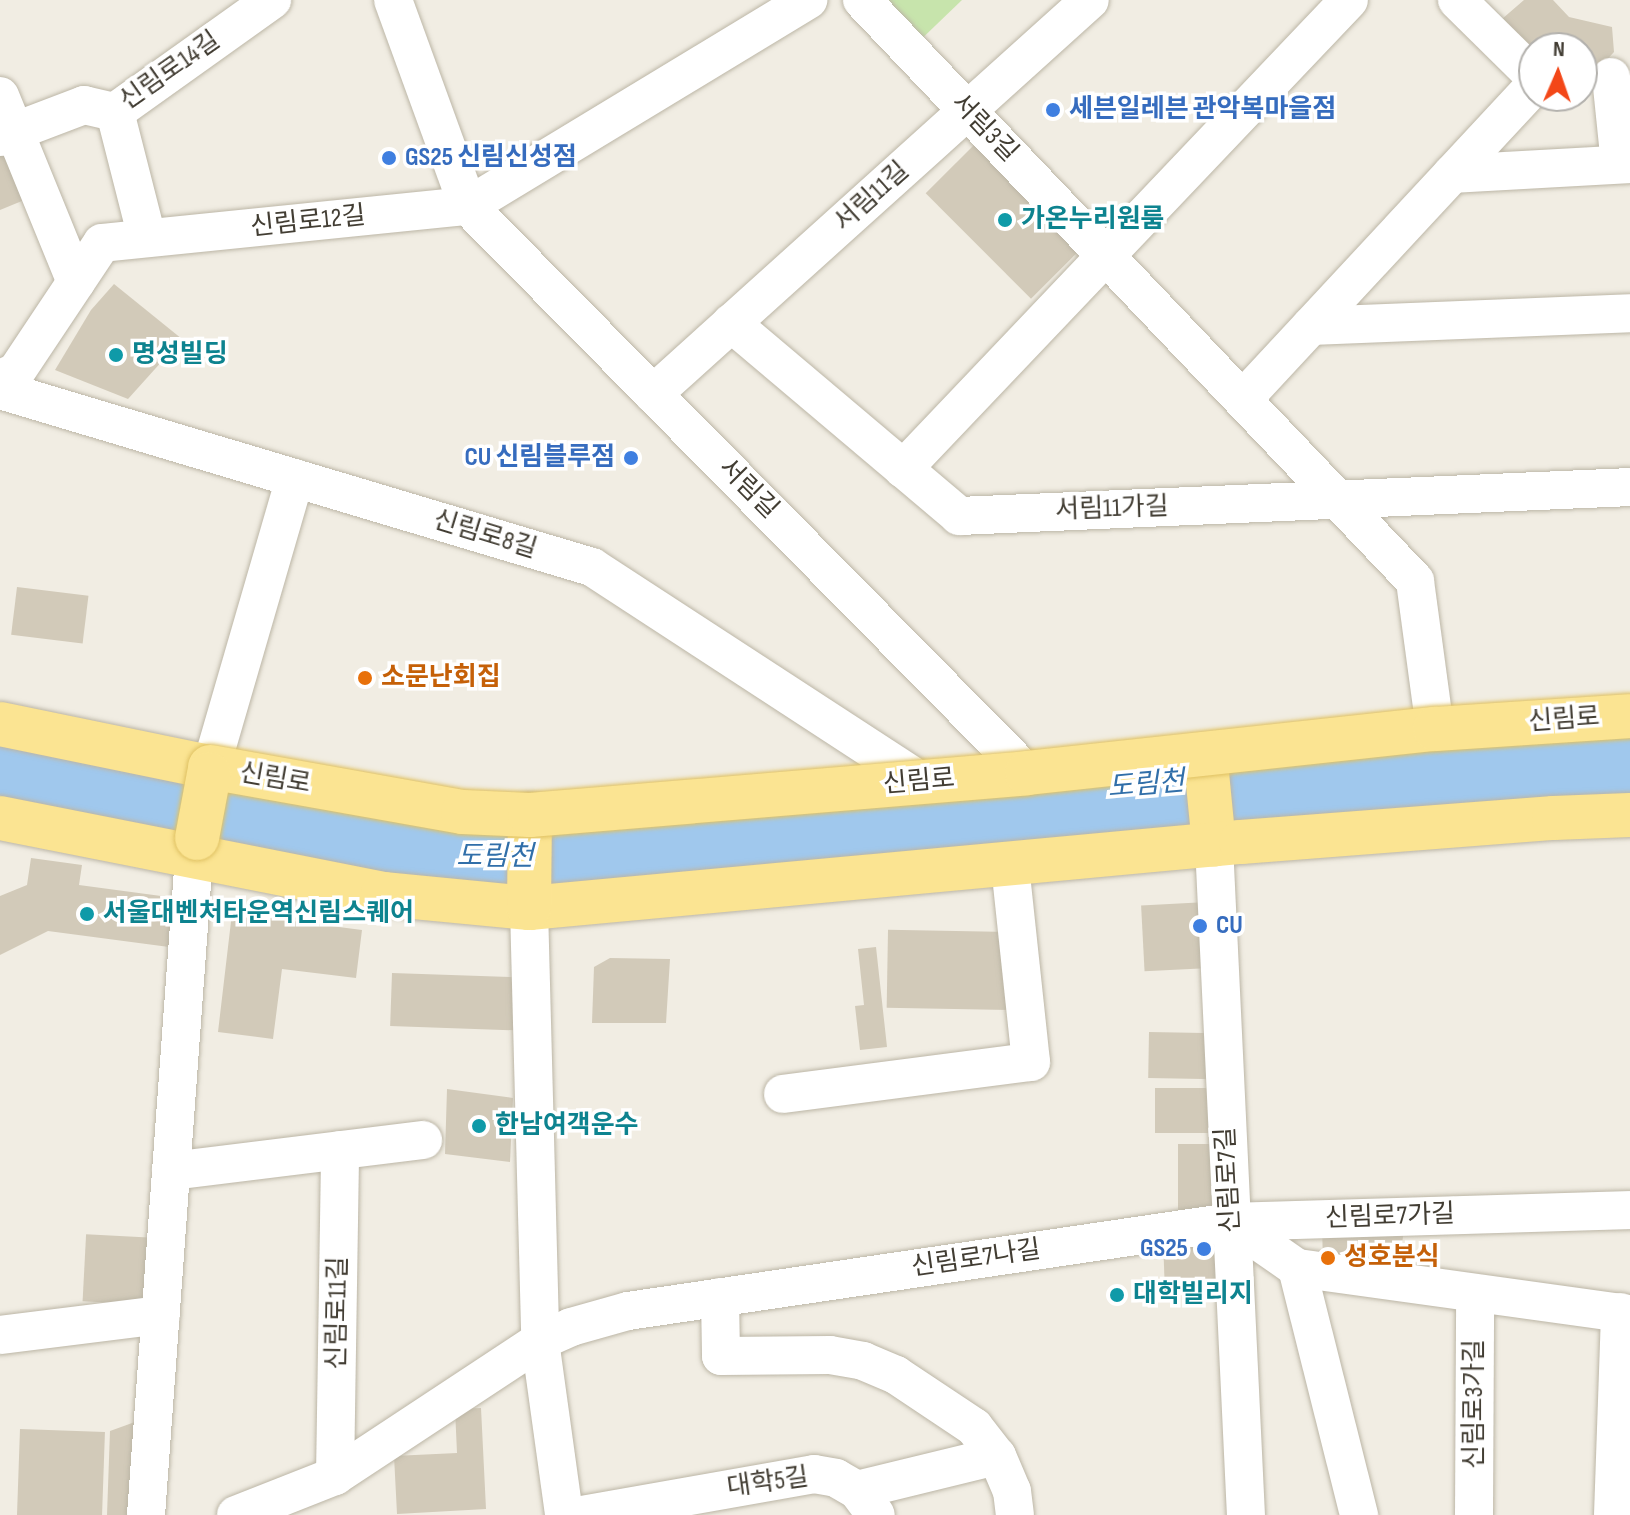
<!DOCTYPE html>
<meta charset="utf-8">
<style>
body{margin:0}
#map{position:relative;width:1630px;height:1515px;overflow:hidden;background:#f1ede3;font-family:"Sofia Sans Condensed","Noto Sans KR",sans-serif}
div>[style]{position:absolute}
.green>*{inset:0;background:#c7e4ac}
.water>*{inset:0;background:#a0c8ed}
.building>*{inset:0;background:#d2cab9;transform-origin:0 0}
.roads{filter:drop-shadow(0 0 2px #bcb6a6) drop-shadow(0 0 2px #bcb6a6)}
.minor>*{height:38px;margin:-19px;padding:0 19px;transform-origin:19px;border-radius:19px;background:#fff}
.major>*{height:44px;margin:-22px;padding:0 22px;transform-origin:22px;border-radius:22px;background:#fbe492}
.bridges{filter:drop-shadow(0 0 2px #dfc163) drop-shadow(0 0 2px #dfc163)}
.major-bridge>*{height:44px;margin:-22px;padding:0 22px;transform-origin:22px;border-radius:22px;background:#fbe492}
.dots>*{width:22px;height:22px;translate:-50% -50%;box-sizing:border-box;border:4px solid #fff;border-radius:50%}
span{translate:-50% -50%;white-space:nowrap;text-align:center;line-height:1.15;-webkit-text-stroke:7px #fff;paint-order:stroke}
.street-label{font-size:26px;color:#423d33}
.shop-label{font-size:26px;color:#366cbe;font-weight:700}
.left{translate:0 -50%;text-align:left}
.right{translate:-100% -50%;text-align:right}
.culture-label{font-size:26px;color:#0d838f;font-weight:700}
.food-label{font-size:26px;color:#c56008;font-weight:700}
.water-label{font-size:28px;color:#316fa9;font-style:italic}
.north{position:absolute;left:1518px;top:32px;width:80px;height:80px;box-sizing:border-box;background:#fff;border:2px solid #b3b1ad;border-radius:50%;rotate:2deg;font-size:22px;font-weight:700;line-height:32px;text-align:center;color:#423d33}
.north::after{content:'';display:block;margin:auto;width:28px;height:36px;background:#f34718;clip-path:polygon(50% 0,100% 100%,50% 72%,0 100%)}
</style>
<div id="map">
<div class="green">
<div style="clip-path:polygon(862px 0,962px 0,910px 50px)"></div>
</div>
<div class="water">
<div style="clip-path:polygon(1630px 727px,1630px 799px,525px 895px,0 809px,0 736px,386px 810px)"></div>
</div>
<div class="building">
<div style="clip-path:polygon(1524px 0,1553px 0,1569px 17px,1612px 27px,1614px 52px,1602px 65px,1582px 65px,1582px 48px,1533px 48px,1502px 19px)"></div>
<div style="left:978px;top:141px;width:149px;height:74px;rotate:45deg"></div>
<div style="clip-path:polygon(0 147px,34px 196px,0 210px)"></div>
<div style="clip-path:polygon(114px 284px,182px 339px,128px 399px,55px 370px,91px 310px)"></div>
<div style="left:17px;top:587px;width:72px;height:48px;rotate:7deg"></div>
<div style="clip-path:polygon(31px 858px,82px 865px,79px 885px,176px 898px,169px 947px,48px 931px,0 955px,0 896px,27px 885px)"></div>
<div style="left:1207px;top:902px;width:66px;height:66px;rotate:87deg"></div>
<div style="clip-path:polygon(232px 913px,362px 930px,356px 978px,282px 969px,273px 1039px,218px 1032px)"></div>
<div style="left:1010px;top:932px;width:78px;height:122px;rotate:91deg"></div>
<div style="clip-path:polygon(876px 947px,887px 1047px,860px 1050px,855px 1006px,864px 1005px,858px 949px)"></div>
<div style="clip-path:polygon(610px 958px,670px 959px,666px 1023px,592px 1023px,594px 967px)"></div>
<div style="left:392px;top:973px;width:130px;height:53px;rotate:2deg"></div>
<div style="left:1149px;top:1032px;width:69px;height:46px;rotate:1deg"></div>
<div style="left:1155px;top:1088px;width:63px;height:45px"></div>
<div style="clip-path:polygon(447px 1089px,513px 1098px,510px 1162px,445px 1154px)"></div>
<div style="clip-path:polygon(1178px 1144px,1222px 1144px,1217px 1204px,1208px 1209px,1178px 1213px)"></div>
<div style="clip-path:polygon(1405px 1222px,1398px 1273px,1323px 1261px,1322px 1227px)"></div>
<div style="clip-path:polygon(1221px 1229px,1225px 1286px,1165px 1293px,1163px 1239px)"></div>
<div style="left:158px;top:1238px;width:67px;height:72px;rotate:93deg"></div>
<div style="clip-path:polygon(481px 1408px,486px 1509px,397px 1514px,394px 1456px,457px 1453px,455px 1409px)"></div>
<div style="clip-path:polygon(146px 1418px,140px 1515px,107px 1515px,110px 1431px)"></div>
<div style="left:20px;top:1429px;width:85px;height:86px;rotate:2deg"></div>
</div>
<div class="roads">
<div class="minor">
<div style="left:393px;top:0;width:219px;rotate:70deg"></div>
<div style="left:468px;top:206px;width:796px;rotate:45.41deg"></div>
<div style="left:862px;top:0;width:802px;rotate:46.41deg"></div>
<div style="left:1415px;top:581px;width:149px;rotate:82.3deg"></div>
<div style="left:1457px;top:0;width:108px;rotate:44.6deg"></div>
<div style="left:1611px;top:77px;width:87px;rotate:84.1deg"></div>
<div style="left:0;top:96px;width:201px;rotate:67.8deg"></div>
<div style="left:115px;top:112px;width:130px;rotate:75.7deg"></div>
<div style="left:0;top:137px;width:90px;rotate:-20.9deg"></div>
<div style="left:84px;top:105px;width:32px;rotate:13deg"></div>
<div style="left:115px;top:112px;width:193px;rotate:-35.5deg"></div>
<div style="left:1452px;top:174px;width:178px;rotate:-3.2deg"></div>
<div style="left:731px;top:323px;width:299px;rotate:40.2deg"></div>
<div style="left:959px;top:516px;width:672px;rotate:-2.47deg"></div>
<div style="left:1311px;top:326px;width:319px;rotate:-2.3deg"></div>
<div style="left:0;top:379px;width:17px;rotate:-24deg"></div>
<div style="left:16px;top:372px;width:155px;rotate:-56.3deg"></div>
<div style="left:102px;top:243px;width:368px;rotate:-5.8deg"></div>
<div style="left:468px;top:206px;width:398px;rotate:-31.2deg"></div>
<div style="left:0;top:390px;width:618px;rotate:16.65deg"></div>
<div style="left:592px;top:567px;width:394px;rotate:33.1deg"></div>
<div style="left:653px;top:394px;width:588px;rotate:-42.04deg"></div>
<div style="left:1243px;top:399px;width:427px;rotate:-47.1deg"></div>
<div style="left:903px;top:469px;width:647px;rotate:-46.44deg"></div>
<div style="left:209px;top:774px;width:308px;rotate:-73.8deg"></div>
<div style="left:1214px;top:845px;width:671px;rotate:87.27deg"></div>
<div style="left:529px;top:908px;width:433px;rotate:88.5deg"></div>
<div style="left:540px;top:1341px;width:176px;rotate:82.1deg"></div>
<div style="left:783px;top:1094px;width:250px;rotate:-7.4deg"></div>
<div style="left:1031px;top:1062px;width:199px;rotate:-96.1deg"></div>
<div style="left:171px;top:1171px;width:254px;rotate:-7deg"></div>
<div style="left:1231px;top:1222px;width:80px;rotate:34.9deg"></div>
<div style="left:1297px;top:1268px;width:336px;rotate:7.9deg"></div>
<div style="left:1297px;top:1268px;width:255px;rotate:75.9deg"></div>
<div style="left:720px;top:1297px;width:59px;rotate:89deg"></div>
<div style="left:721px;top:1356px;width:109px;rotate:-0.5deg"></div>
<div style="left:830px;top:1355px;width:34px;rotate:10deg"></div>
<div style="left:863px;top:1361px;width:36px;rotate:23deg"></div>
<div style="left:896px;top:1375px;width:94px;rotate:33.7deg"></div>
<div style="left:974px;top:1427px;width:37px;rotate:52deg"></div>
<div style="left:997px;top:1456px;width:38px;rotate:67deg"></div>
<div style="left:1012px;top:1491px;width:24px;rotate:83deg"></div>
<div style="left:0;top:1335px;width:162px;rotate:-7.1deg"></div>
<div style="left:335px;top:1476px;width:326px;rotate:-89.1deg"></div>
<div style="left:857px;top:1490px;width:144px;rotate:-13.7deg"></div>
<div style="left:146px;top:1515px;width:661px;rotate:-85.83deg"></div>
<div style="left:236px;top:1515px;width:106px;rotate:-21.5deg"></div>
<div style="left:335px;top:1476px;width:245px;rotate:-33.4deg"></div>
<div style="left:540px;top:1341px;width:34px;rotate:-24deg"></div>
<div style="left:571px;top:1327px;width:59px;rotate:-15.7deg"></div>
<div style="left:628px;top:1311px;width:610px;rotate:-8.4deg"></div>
<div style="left:1231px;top:1222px;width:399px;rotate:-1.7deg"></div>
<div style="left:582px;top:1515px;width:236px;rotate:-10deg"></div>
<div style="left:814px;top:1474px;width:22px;rotate:10deg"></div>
<div style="left:836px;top:1478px;width:24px;rotate:30deg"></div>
<div style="left:857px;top:1490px;width:31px;rotate:53deg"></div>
<div style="left:1474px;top:1515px;width:221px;rotate:-89.7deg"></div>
<div style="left:1613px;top:1515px;width:203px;rotate:-88deg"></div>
</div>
<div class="major">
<div style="left:0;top:724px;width:214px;rotate:11.6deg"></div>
<div style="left:1206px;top:763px;width:82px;rotate:84.4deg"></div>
<div style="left:0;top:818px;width:390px;rotate:11.2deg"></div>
<div style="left:383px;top:894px;width:147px;rotate:5.5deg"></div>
<div style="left:529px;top:908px;width:715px;rotate:-5.3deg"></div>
<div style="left:1241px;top:842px;width:314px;rotate:-4.4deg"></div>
<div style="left:1554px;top:818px;width:76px;rotate:-2.3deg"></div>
<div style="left:529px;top:908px;width:93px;rotate:-89.4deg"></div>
</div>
</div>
<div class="bridges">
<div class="major-bridge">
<div style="left:210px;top:767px;width:257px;rotate:10.1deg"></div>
<div style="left:463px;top:812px;width:67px;rotate:2.6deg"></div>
<div style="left:530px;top:815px;width:499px;rotate:-4.8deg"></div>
<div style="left:1027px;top:773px;width:410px;rotate:-6.2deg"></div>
<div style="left:1435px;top:729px;width:195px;rotate:-3.8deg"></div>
<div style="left:197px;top:838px;width:65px;rotate:-79.4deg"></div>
</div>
</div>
<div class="dots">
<div style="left:1053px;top:110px;background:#3f7fe0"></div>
<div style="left:389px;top:158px;background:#3f7fe0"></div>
<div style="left:1005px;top:220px;background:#0f9aa8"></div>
<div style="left:116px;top:355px;background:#0f9aa8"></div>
<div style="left:631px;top:458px;background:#3f7fe0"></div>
<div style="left:365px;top:678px;background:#e8710a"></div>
<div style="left:87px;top:914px;background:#0f9aa8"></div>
<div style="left:1200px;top:926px;background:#3f7fe0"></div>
<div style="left:479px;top:1126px;background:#0f9aa8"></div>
<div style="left:1204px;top:1249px;background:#3f7fe0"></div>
<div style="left:1328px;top:1258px;background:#e8710a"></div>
<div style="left:1117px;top:1295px;background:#0f9aa8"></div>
</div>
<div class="street-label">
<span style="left:170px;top:71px;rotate:-35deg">신림로14길</span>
<span style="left:984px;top:128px;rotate:46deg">서림3길</span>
<span style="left:872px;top:197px;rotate:-42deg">서림11길</span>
<span style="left:308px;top:222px;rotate:-6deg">신림로12길</span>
<span style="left:748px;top:489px;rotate:45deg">서림길</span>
<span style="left:1112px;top:509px;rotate:-2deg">서림11가길</span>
<span style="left:485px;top:535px;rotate:17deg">신림로8길</span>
<span style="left:1564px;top:720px;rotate:-4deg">신림로</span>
<span style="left:275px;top:779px;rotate:10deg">신림로</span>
<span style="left:919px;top:782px;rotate:-5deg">신림로</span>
<span style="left:1229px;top:1180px;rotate:-93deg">신림로7길</span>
<span style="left:1390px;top:1217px;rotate:-2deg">신림로7가길</span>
<span style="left:976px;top:1259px;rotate:-8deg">신림로7나길</span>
<span style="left:338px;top:1313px;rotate:-89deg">신림로11길</span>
<span style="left:1475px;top:1404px;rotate:-90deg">신림로3가길</span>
<span style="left:768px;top:1483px;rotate:-8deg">대학5길</span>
</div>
<div class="shop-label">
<span class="left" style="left:1069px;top:110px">세븐일레븐 관악복마을점</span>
<span class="left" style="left:405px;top:158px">GS25 신림신성점</span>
<span class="right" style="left:615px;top:458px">CU 신림블루점</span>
<span class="left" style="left:1216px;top:926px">CU</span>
<span class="right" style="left:1188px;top:1249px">GS25</span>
</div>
<div class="culture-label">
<span class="left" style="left:1021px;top:220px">가온누리원룸</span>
<span class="left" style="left:132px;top:355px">명성빌딩</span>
<span class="left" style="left:103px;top:914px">서울대벤처타운역신림스퀘어</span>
<span class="left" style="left:495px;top:1126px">한남여객운수</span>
<span class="left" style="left:1133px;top:1295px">대학빌리지</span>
</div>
<div class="food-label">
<span class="left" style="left:381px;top:678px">소문난회집</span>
<span class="left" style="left:1344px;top:1258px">성호분식</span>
</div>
<div class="water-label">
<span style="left:1146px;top:785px;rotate:-5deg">도림천</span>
<span style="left:495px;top:857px">도림천</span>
</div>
<div class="north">N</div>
</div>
